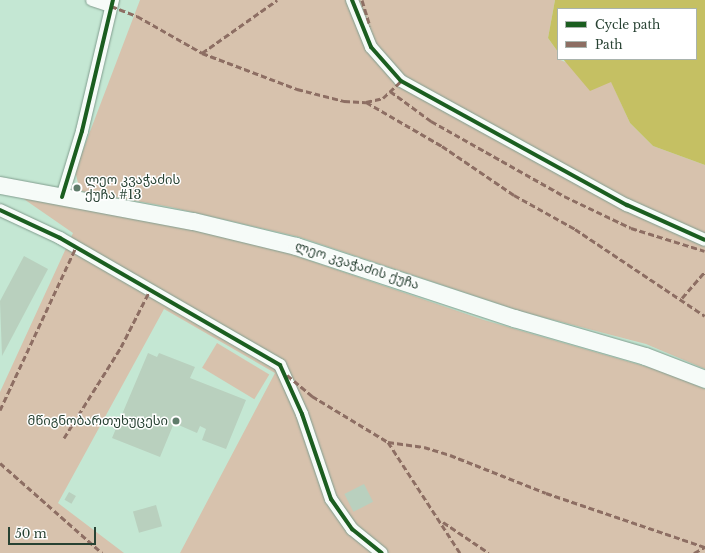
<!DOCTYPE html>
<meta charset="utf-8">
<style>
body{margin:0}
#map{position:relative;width:705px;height:553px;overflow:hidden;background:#c4e7d3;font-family:"Libre Baskerville","Noto Sans Georgian",serif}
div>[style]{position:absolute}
.green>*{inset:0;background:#d7c2ad;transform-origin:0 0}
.water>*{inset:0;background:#c5c063}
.building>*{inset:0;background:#b9d0be;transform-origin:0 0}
.roads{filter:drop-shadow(0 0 1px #819d8e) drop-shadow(0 0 1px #819d8e)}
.street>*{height:12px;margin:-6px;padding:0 6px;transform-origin:6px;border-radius:6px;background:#f6fbf8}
.secondary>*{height:17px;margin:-8.5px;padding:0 8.5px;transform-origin:8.5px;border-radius:8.5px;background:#f6fbf8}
.quiet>*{height:3px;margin-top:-1.5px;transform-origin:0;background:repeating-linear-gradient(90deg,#8d6e63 0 6px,transparent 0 9px)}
.cycleway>*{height:4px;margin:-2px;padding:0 2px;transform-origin:2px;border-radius:2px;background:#1b5e20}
.dots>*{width:11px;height:11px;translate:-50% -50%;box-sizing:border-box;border:2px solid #fff;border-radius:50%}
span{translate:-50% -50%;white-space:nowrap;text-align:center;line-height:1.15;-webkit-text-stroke:3px #fff;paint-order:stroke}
.poi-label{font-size:13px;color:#284233}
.left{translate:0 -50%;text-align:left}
.right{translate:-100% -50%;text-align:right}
.street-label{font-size:13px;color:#284233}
.legend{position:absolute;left:557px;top:8px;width:140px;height:52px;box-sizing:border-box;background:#fff;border:1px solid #a9b3ad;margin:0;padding:5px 7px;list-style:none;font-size:12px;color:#284233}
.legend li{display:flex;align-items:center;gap:8px;height:20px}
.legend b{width:20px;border:1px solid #a9b3ad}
.scale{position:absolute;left:8px;top:527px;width:88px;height:18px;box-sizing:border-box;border:2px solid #284233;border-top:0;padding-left:5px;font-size:12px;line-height:14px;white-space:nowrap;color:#284233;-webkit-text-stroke:3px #fff;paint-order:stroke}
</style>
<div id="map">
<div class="green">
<div style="clip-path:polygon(140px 0,555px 0,548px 38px,558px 52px,558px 59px,611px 81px,630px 123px,653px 146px,705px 165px,705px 369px,646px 344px,523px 312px,299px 237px,170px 207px,80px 191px,75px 171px)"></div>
<div style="clip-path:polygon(18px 195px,184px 225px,279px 250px,484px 320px,665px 372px,705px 389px,705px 553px,180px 553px,275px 373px,164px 309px,58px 503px,124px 553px,0 553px,0 392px,73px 233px)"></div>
<div style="left:217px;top:343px;width:61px;height:29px;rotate:31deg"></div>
</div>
<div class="water">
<div style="clip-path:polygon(555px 0,705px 0,705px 165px,653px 146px,630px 123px,611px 82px,590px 91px,563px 59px,696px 59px,696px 9px,558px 9px,558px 52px,548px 38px)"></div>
</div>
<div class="building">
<div style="clip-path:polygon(24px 256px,48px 269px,2px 356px,0 301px)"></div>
<div style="clip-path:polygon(148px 353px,157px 357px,159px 353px,195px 367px,190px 378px,246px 400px,226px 449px,202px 440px,206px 429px,200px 426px,197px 433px,174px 423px,160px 457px,112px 438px)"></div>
<div style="left:364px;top:484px;width:20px;height:22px;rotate:63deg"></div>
<div style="left:69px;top:492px;width:8px;height:9px;rotate:30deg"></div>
<div style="left:156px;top:505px;width:22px;height:24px;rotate:74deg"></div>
</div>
<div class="roads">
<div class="street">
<div style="left:92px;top:0;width:20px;rotate:18deg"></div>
<div style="left:352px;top:0;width:51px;rotate:68deg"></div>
<div style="left:371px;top:47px;width:45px;rotate:48.6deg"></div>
<div style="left:401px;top:81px;width:258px;rotate:28.8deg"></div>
<div style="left:627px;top:205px;width:85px;rotate:24.2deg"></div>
<div style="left:62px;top:197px;width:69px;rotate:-73.1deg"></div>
<div style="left:82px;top:131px;width:135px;rotate:-76.7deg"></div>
<div style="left:0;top:210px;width:66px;rotate:25deg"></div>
<div style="left:60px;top:238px;width:254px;rotate:30deg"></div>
<div style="left:280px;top:365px;width:54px;rotate:65.8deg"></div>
<div style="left:302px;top:414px;width:90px;rotate:71.2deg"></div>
<div style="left:331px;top:499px;width:37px;rotate:55deg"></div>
<div style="left:352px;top:529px;width:38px;rotate:39deg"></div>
</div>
<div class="secondary">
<div style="left:0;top:185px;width:196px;rotate:10.6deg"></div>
<div style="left:193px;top:221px;width:106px;rotate:13.6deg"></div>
<div style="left:296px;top:246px;width:230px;rotate:18.3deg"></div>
<div style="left:514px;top:318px;width:136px;rotate:16.2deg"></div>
<div style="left:645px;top:356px;width:64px;rotate:21deg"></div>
</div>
</div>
<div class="quiet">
<div style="left:362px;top:0;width:27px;rotate:73deg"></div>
<div style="left:111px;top:6px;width:28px;rotate:21deg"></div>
<div style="left:137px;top:16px;width:75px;rotate:29.6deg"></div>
<div style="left:202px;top:53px;width:102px;rotate:20.8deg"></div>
<div style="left:297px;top:89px;width:49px;rotate:14.3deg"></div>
<div style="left:344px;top:101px;width:22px;rotate:3deg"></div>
<div style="left:366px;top:102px;width:17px;rotate:-13deg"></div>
<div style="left:383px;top:98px;width:25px;rotate:-43deg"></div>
<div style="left:202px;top:53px;width:92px;rotate:-35.2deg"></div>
<div style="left:390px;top:91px;width:51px;rotate:36.2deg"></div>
<div style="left:431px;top:121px;width:153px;rotate:29.4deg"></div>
<div style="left:564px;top:196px;width:74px;rotate:25.5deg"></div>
<div style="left:631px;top:228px;width:77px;rotate:17.3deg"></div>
<div style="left:366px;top:102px;width:88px;rotate:30.1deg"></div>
<div style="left:442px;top:146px;width:87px;rotate:34.2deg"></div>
<div style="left:514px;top:195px;width:70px;rotate:29.1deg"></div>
<div style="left:575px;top:229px;width:156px;rotate:33.8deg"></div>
<div style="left:682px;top:298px;width:35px;rotate:-49deg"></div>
<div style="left:287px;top:375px;width:33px;rotate:40deg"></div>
<div style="left:312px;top:396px;width:89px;rotate:31.2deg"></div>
<div style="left:388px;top:442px;width:132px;rotate:57deg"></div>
<div style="left:0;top:410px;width:180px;rotate:-65deg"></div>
<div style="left:64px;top:438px;width:107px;rotate:-57.9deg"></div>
<div style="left:121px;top:347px;width:64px;rotate:-63deg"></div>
<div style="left:388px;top:442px;width:36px;rotate:8deg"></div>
<div style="left:424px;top:447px;width:27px;rotate:17deg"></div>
<div style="left:450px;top:455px;width:103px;rotate:21.6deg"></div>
<div style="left:546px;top:493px;width:168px;rotate:18.8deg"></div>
<div style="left:0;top:463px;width:136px;rotate:41.4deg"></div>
<div style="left:443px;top:522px;width:55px;rotate:34deg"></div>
<div style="left:694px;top:553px;width:13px;rotate:-29deg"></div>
</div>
<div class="cycleway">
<div style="left:352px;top:0;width:51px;rotate:68deg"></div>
<div style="left:371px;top:47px;width:45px;rotate:48.6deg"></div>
<div style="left:401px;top:81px;width:258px;rotate:28.8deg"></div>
<div style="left:627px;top:205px;width:85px;rotate:24.2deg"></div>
<div style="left:62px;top:197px;width:69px;rotate:-73.1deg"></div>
<div style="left:82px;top:131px;width:135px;rotate:-76.7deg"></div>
<div style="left:0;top:210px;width:66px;rotate:25deg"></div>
<div style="left:60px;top:238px;width:254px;rotate:30deg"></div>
<div style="left:280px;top:365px;width:54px;rotate:65.8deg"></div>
<div style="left:302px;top:414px;width:90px;rotate:71.2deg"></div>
<div style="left:331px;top:499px;width:37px;rotate:55deg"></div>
<div style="left:352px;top:529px;width:38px;rotate:39deg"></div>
</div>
<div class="dots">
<div style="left:77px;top:188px;background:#5f7c6b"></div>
<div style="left:176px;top:421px;background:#5f7c6b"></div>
</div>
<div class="poi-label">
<span class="left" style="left:85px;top:188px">ლეო კვაჭაძის<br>ქუჩა #13</span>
<span class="right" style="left:168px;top:421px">მწიგნობართუხუცესი</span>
</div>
<div class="street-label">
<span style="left:357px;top:266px;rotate:18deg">ლეო კვაჭაძის ქუჩა</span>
</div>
<ul class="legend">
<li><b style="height:5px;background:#1b5e20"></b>Cycle path</li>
<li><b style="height:5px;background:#8d6e63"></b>Path</li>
</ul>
<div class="scale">50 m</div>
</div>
